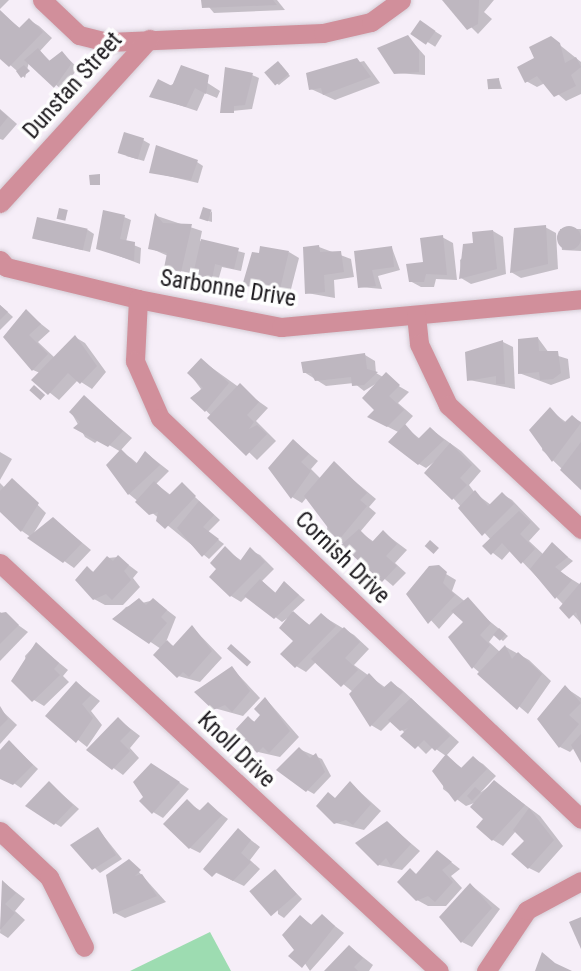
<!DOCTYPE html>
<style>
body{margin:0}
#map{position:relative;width:581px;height:971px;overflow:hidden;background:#f6eef8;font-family:"Roboto Condensed",sans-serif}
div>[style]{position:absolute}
.green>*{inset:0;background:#9ddcb1}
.shadow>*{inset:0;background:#0003;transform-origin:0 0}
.building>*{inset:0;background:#beb7c0;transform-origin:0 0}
.round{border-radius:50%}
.roads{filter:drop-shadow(0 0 2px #d3ccd5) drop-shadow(0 0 2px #d3ccd5)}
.minor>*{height:19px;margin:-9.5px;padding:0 9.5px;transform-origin:9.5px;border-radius:9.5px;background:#d18f9b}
span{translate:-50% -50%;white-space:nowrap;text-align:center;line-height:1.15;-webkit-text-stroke:7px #fefefe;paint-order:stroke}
.street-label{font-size:23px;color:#1b181c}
</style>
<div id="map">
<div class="green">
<div style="clip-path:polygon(210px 932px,231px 971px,130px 971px)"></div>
</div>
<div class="shadow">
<div style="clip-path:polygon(0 0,9px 0,0 9px)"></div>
<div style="clip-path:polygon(203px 0,277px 0,285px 10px,214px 13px)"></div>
<div style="clip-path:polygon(444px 0,494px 0,484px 12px,492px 19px,478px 34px)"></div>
<div style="clip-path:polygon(0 12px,21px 29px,29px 20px,39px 26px,52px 38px,40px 51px,51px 62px,62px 53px,78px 68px,62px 90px,29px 62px,25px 78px,0 56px)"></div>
<div style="left:420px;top:22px;width:26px;height:13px;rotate:32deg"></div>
<div style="clip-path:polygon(408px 37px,425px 56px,425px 75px,395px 73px)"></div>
<div style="clip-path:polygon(551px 38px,581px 62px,581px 94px,566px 101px,545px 83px,537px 87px,526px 81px)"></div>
<div style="clip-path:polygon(364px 61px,380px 83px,335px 100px,311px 89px,308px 75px)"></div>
<div style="clip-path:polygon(281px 65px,290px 76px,279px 85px,276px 83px)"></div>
<div style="clip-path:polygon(192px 73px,220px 91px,217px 98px,205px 93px,197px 111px,152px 96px)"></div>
<div style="clip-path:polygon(252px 75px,259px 78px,252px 109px,222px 112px)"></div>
<div style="clip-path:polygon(499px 80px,502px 89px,490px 89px)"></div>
<div style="clip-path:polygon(0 109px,17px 124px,3px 140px,0 139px)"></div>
<div style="clip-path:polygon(143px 140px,150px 144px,144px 161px,126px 156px)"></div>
<div style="clip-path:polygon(197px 162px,203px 166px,198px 183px,151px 172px)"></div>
<div style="clip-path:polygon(212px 211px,212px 222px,205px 220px)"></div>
<div style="clip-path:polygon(157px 216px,202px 231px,200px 241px,245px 253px,241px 271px,222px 267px,218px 281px,166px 267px,168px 256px,150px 248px)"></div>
<div style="clip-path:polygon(124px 217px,131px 220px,126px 242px,141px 248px,140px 264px,98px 248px)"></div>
<div style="clip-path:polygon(545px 227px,556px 233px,558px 269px,521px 278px,511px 272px)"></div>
<div style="clip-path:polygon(560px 229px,581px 229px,581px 251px,562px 250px)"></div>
<div style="clip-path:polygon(88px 230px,94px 234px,90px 252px,33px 238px)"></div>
<div style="clip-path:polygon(493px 231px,503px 237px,506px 274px,471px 284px,461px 278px,460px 260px)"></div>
<div style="clip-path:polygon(442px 237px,453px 243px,457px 280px,436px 279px,434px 287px,421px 287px,410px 281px)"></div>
<div style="clip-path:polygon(319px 247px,351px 259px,354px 277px,334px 280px,335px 298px,307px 293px)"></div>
<div style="clip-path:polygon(392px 248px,400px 270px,378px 276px,382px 289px,360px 287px,356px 252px)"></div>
<div style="clip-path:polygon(289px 252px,299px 258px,290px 293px,244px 285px)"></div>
<div style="clip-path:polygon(0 305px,13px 317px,0 330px)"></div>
<div style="clip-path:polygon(26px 312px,50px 331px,38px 342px,55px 358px,75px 337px,85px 343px,106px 372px,92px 389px,78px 380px,59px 400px,34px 380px,40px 373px,33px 370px)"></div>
<div style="clip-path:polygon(538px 338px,549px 353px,568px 359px,570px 378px,551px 385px,519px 373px)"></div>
<div style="clip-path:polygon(503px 342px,513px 347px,515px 389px,469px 380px)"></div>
<div style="clip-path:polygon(365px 355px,375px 361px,376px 373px,409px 392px,398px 403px,413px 416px,404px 426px,420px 439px,436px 433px,461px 451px,481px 471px,469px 485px,475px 493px,491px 505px,502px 494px,512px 500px,540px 529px,529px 541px,544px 555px,552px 545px,573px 561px,560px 572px,581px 585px,581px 623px,511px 550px,502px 560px,484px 546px,491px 540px,453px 498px,438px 459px,426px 468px,419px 464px,391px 442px,400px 433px,369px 417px,376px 410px,377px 383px,364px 391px,354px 383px,326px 386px,304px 372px)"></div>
<div style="clip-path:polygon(201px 360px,268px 408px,256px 421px,276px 441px,257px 460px,193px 398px,201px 389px,189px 373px)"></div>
<div style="clip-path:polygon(84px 397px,132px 438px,120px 451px,131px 458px,138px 464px,146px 453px,169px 471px,156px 484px,172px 496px,182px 485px,220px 520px,208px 532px,224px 544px,209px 559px,129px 494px,108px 465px,121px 452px,109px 445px,100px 438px,95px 443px,85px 437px,71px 412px)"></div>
<div style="clip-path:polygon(550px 410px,567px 423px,572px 417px,581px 422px,581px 487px,542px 450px)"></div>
<div style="clip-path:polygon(294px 441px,318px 461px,311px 469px,321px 479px,334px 464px,376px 499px,369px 507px,376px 513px,360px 532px,374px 542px,383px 532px,407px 550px,395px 563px,406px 573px,393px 586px,327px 530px,328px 521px,307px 497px,302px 503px,292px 497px,270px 468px)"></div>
<div style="clip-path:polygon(0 452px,12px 459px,0 480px)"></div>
<div style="clip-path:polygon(12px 480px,46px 513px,32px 536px,54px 519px,91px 550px,74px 568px,22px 531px,0 504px,0 483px,5px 488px)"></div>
<div style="clip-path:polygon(225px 549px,242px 561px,250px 550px,260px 555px,274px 569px,262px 581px,277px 594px,285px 583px,305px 600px,292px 612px,311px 626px,321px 615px,354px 635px,369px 649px,354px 665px,386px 688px,391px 683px,401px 689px,459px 742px,446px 756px,433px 747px,426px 754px,392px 720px,381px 731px,371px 725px,353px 692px,316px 662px,306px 672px,296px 666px,292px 615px,282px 622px,247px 596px,241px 602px,231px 596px,219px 569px)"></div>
<div style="clip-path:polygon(118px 557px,138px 572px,133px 578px,140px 587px,123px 605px,105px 605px,94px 599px,88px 569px,95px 573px,108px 558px)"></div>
<div style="clip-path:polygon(446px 574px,456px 580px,452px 591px,508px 636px,503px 641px,495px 634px,489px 642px,500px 652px,506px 647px,529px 660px,551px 681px,528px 714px,473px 667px,465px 622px,454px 612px,439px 629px,408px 595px)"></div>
<div style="clip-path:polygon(154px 600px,176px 617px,166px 642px,175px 647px,192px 627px,222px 658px,200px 682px,178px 676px,161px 649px,115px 618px,126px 607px)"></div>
<div style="clip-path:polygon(0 612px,28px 632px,0 661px)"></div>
<div style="clip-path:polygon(36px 644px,68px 670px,63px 676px,69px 682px,44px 706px,34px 700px,25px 656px)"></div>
<div style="clip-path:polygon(232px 668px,260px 698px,243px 716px,214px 708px)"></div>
<div style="clip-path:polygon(77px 683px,100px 701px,91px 711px,102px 725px,87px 747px,48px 716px)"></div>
<div style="clip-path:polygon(566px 688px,581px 698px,581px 756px,575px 747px,570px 752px,560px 747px,539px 719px)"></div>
<div style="clip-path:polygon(266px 699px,299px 737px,280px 757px,258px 752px,248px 718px,255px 722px,262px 715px)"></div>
<div style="clip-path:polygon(0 709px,17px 725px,0 744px)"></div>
<div style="clip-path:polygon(118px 719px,140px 736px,130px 748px,139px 758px,123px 775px,89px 750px)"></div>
<div style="clip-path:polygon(10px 743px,38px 769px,21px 788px,0 774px,0 753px)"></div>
<div style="clip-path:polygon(299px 749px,322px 759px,331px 776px,314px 794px,307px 790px)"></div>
<div style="clip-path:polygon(446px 756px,463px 769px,473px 758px,483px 764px,496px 776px,480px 793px,495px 782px,540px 816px,563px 846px,539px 873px,529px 868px,526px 841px,516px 831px,503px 846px,493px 840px,477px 802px,466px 806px,443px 789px)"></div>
<div style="clip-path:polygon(162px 771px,189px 789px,163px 818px,153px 812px)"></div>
<div style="clip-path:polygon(49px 783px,79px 809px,61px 827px,27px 806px)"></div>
<div style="clip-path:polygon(350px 783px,381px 811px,364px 830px,336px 823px,336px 799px)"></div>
<div style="clip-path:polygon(187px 802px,201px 811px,208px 804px,228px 819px,200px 853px,190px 848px)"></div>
<div style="clip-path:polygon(387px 823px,420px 851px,402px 870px,379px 865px)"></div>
<div style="clip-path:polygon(98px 829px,122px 859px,100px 873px,72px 846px)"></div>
<div style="clip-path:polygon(238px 830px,260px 847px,250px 860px,260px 869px,244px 886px,206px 868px)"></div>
<div style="clip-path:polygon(438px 852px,460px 869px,451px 876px,462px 888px,446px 906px,428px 906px,417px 900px,410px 870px,417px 875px)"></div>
<div style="clip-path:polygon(129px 861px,166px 902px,125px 918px,115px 913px)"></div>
<div style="clip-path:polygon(275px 871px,302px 899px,284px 918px,278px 914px)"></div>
<div style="clip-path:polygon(3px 882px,25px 899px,15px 911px,25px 920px,8px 938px,0 933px)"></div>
<div style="clip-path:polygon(471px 885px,500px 909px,472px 947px,462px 942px)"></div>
<div style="clip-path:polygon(322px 916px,344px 933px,310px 971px,296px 950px,301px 917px,313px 926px)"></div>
<div style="clip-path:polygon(350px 947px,373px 965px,369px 971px,328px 971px)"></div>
</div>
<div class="building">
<div style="clip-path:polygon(201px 0,273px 0,277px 5px,202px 8px)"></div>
<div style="clip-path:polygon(442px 0,479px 0,478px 24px,467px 30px)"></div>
<div style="clip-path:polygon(0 10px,19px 28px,29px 18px,43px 32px,9px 67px,0 59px)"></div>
<div style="left:420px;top:20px;width:19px;height:17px;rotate:35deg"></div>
<div style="clip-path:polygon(408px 35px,419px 50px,419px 72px,394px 74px,377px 48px)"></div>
<div style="clip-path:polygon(551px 36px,560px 43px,565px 63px,576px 57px,581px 67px,571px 75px,576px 86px,554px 97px,537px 76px,525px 83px,517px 67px,534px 58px,529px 47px)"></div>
<div style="clip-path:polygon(38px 48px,49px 61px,62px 51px,72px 63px,54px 88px,24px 60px)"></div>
<div style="clip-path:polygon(357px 58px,371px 77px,323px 95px,321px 88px,309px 90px,306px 73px)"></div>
<div style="left:278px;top:61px;width:17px;height:18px;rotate:50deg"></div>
<div style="clip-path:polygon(24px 65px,30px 71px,21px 78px,16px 71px)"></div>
<div style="clip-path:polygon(181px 65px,209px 75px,206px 94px,195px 88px,186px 107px,149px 97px,158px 79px,172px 86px)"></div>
<div style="clip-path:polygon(225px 67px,253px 73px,245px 105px,234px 106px,234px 113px,220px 113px)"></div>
<div style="left:499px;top:78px;width:10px;height:12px;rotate:84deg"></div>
<div style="clip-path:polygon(0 110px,8px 117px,0 127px)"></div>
<div style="left:124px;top:132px;width:21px;height:22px;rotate:17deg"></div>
<div style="clip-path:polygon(156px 145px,198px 160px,191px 180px,149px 173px)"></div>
<div style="clip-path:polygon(100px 174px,100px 185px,90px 185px,89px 175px)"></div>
<div style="left:203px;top:207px;width:9px;height:12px;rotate:18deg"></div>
<div style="left:59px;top:208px;width:9px;height:11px;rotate:13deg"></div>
<div style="clip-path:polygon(103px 210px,125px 215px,120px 239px,135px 242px,134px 261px,96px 249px)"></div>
<div style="clip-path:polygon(155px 213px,163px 223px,192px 224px,181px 272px,164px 268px,167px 253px,148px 249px)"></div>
<div style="left:37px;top:217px;width:52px;height:22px;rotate:13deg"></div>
<div style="clip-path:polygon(546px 225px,548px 264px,510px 273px,514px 228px)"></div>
<div class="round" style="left:557px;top:226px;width:24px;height:24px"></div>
<div style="clip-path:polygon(493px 230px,497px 269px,459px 279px,463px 244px,473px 243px,472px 232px)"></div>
<div style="clip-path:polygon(443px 235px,447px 275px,426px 274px,424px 282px,409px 282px,406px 264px,423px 262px,420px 238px)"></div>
<div style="clip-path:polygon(201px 239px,239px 248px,234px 269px,215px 264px,212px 279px,193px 275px)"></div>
<div style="clip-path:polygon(319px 245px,320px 252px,341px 251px,344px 272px,324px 275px,325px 292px,305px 294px,303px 247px)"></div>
<div style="clip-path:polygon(260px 246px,289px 251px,280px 289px,242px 286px,252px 252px,259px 253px)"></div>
<div style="clip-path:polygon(392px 246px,394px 267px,372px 270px,376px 286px,358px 288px,354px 251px)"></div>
<div style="clip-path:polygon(0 305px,8px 312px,0 320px)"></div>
<div style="clip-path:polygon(26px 309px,41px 324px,29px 335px,48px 354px,32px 371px,3px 337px)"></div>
<div style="clip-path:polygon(75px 335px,97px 366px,80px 384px,68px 373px,48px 395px,31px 380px)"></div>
<div style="clip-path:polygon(538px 337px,539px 351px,558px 351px,561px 373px,553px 379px,540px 380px,539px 372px,518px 374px,518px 339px)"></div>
<div style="clip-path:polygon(503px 340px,505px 384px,496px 384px,496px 376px,467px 381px,465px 352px)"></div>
<div style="clip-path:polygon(365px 353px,367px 369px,378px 372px,364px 385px,352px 386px,351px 377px,315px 381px,311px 373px,303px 373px,301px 362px)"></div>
<div style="clip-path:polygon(201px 358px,229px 383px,205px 412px,190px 398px,203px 388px,187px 373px)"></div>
<div style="clip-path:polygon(386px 372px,400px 385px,389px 396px,404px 410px,387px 427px,367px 417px,374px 410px,362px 398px)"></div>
<div style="clip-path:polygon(240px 383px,259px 402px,247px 415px,254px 422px,249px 429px,257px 425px,267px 434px,246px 456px,207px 418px)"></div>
<div style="left:34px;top:385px;width:15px;height:7px;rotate:42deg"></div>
<div style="clip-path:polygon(84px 395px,123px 431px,108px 447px,73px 428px,80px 422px,69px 412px)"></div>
<div style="clip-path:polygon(550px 407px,564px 423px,572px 415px,581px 423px,552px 462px,529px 430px)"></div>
<div style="clip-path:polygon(405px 424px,418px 439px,430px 427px,444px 440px,418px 465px,388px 442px)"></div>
<div style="clip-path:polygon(293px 439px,309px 454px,301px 462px,311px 471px,291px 499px,268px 468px)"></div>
<div style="clip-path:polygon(581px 442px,581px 490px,560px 470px)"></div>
<div style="clip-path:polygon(450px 443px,472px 465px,460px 478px,467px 485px,452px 500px,424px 473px)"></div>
<div style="clip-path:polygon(121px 449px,136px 464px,145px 451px,160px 465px,128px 495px,106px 465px)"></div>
<div style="clip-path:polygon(334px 461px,367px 493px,360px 500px,367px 506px,338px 541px,304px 496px)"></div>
<div style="clip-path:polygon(12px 478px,39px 503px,21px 532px,0 512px,0 491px)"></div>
<div style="clip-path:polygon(154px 481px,169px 495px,182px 482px,196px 496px,165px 529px,156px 521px,158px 512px,149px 515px,135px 502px)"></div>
<div style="clip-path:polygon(475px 490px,488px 506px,502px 492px,514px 504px,482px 536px,458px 508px)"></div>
<div style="clip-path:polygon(199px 501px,214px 515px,203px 527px,219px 539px,202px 557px,177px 528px)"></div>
<div style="clip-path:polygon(519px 511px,531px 522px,520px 534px,535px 549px,521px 564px,502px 543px,491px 555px,482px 546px)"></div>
<div style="clip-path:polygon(53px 517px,82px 543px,63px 563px,27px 538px)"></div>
<div style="clip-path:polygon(359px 529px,372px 542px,383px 530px,397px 544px,386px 556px,397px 566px,382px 582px,341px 545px)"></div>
<div style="left:430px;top:540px;width:12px;height:8px;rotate:42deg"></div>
<div style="clip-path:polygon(552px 542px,568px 557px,555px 567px,572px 580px,555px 599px,530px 569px)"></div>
<div style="clip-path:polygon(225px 546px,240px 561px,250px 547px,265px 562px,230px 597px,209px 577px,216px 569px,210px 563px)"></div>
<div style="clip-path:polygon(118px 555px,129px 565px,124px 571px,131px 580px,112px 600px,106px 594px,93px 600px,75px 580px,87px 566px,93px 572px,107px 556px,113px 561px)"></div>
<div style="clip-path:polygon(439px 565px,447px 572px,443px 583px,455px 595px,428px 624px,406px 594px,429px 566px)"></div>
<div style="clip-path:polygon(260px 579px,275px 593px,284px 581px,299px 595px,274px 619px,244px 596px)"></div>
<div style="clip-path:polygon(581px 582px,581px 625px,576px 612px,569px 619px,559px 608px)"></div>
<div style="clip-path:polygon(468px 597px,491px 623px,480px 635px,490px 645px,472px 669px,448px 637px,463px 622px,451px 611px)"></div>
<div style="clip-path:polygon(139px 598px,146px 605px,153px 598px,167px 610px,161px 617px,167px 623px,149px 644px,112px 619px)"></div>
<div style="clip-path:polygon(293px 611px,309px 625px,321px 613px,336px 626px,295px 668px,280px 654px,293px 641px,279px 628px)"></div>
<div style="clip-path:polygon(6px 612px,19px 625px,0 644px,0 613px)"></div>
<div style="clip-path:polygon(192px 625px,212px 651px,189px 677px,183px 672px,177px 678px,153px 655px,167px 640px,173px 646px)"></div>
<div style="clip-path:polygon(344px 627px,360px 642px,345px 658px,358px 670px,341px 687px,311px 659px)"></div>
<div style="left:499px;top:628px;width:9px;height:9px;rotate:41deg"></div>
<div style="clip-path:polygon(36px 642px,59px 663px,54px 669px,60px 675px,32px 702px,11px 681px)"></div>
<div style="left:231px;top:644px;width:27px;height:6px;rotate:42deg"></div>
<div style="clip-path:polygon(505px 645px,512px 659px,518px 652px,542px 674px,517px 710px,477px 674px)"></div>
<div style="clip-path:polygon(232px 666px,250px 691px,232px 712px,225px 705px,213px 710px,194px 692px)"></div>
<div style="clip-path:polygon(369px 673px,383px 688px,391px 681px,403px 692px,370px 727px,349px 694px)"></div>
<div style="clip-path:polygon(76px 681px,91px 695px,82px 704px,93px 718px,76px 743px,45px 716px)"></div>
<div style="clip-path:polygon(565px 685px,581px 703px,569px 715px,579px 724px,559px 748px,537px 719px)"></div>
<div style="clip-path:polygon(265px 697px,290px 731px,269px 753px,263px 747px,257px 753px,235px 730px,248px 716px,254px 722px,260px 715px,254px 709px)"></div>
<div style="clip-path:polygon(411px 698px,450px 736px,435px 751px,424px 740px,415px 749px,400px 736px,408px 728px,400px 731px,388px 720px)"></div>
<div style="clip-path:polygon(0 706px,8px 719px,0 727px)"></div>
<div style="clip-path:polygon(118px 717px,131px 730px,120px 741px,130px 751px,112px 770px,86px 750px)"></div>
<div style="clip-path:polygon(581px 734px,581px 763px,571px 745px)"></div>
<div style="clip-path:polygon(9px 740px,33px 765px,13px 785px,0 779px,0 750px)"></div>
<div style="clip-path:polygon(299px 747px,310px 758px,316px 753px,325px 772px,306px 792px,276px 770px)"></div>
<div style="clip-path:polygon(446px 754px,461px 768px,473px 756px,487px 769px,455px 802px,432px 771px)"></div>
<div style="clip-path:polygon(151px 763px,180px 782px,152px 814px,139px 801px,143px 797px,133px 782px)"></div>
<div style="clip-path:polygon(494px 780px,525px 805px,492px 841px,476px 827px,483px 819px,470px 807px)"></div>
<div style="clip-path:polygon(49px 781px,73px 805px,54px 825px,25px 806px)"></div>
<div style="clip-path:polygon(350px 781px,371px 804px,353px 825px,346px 820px,334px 824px,316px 806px,328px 792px,335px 798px)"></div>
<div style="clip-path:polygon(475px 787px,481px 792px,472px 801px,467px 796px)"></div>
<div style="clip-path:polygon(187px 799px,199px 811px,208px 802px,222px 815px,189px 849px,163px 824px)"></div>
<div style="clip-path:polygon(529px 808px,554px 840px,528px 869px,511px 854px,524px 841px,513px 830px)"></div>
<div style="clip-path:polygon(387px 821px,411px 844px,391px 866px,386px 858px,378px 866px,355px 843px)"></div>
<div style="clip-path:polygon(98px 827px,116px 855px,92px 870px,70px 845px)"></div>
<div style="clip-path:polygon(238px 828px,251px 840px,241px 853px,251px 862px,233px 881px,217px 872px,212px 877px,203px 869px)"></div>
<div style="clip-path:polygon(437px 850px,452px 862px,442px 870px,453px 882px,435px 902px,428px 896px,416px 901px,397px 882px,410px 868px,416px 874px)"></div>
<div style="clip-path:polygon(129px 859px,141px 870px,135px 876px,142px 874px,157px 896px,113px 914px,106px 875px)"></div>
<div style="left:275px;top:869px;width:33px;height:34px;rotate:49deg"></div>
<div style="clip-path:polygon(2px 880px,16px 893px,5px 904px,15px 913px,0 930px)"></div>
<div style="clip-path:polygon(470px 883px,492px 908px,461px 943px,439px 917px)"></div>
<div style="clip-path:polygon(322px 914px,335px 926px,302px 968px,288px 956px,294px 950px,282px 935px,300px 915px,311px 925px)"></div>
<div style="clip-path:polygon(581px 917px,581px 949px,569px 922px)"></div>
<div style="clip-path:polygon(349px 945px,363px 958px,354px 967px,358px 971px,324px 971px)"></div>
<div style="clip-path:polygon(542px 952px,555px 963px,572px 971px,535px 971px)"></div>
</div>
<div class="roads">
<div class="minor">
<div style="left:42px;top:0;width:51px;rotate:43.4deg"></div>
<div style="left:79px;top:35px;width:30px;rotate:14deg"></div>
<div style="left:108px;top:42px;width:215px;rotate:-2.4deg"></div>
<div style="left:323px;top:33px;width:49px;rotate:-12.9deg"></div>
<div style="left:371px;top:22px;width:37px;rotate:-36deg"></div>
<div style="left:0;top:203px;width:222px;rotate:-47.7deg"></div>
<div style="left:0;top:260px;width:9px;rotate:49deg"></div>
<div style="left:6px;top:267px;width:136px;rotate:13.6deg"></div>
<div style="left:138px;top:299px;width:146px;rotate:11.1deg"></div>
<div style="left:281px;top:327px;width:301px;rotate:-5.3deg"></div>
<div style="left:138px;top:299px;width:62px;rotate:92.8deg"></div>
<div style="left:135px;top:361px;width:62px;rotate:66.3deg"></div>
<div style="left:160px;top:418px;width:581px;rotate:43.61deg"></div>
<div style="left:416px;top:315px;width:29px;rotate:84deg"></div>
<div style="left:419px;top:344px;width:68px;rotate:64.6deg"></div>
<div style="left:448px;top:405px;width:182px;rotate:43deg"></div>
<div style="left:0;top:563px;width:599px;rotate:42.9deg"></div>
<div style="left:0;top:831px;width:67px;rotate:43.2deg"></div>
<div style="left:49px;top:877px;width:78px;rotate:63.4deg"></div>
<div style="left:486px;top:971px;width:73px;rotate:-56.1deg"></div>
<div style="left:527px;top:910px;width:61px;rotate:-28.2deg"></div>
</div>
</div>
<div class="street-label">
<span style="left:73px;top:86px;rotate:-48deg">Dunstan Street</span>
<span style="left:228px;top:289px;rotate:9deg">Sarbonne Drive</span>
<span style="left:342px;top:558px;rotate:44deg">Cornish Drive</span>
<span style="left:236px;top:750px;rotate:44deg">Knoll Drive</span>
</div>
</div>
